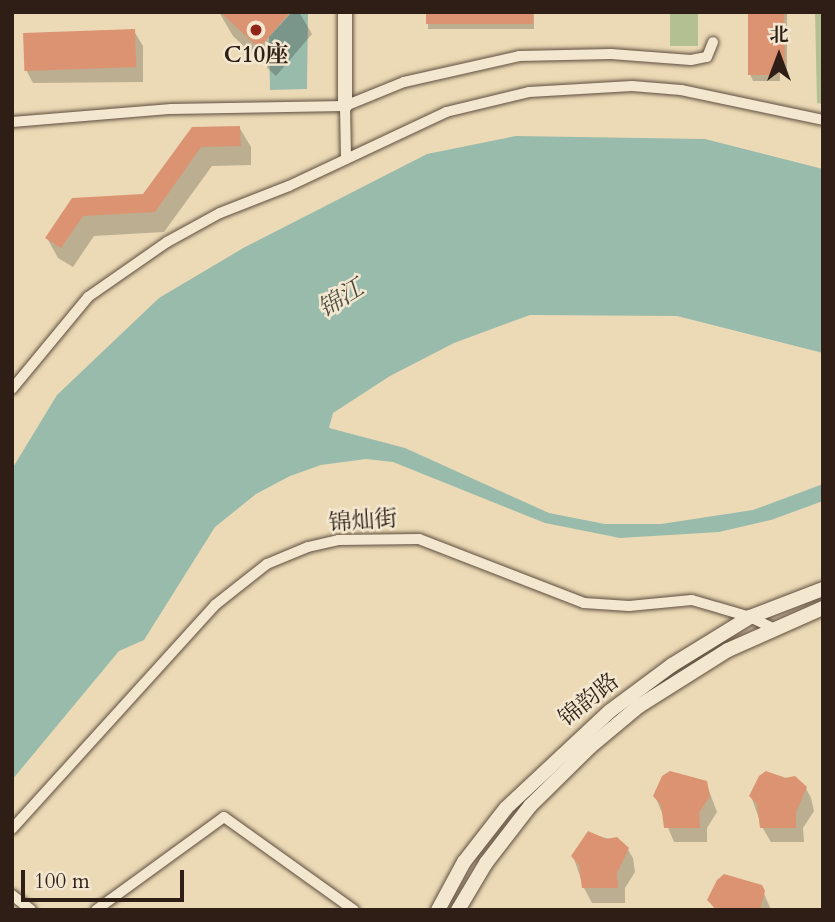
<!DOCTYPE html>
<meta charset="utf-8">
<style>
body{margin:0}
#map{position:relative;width:835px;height:922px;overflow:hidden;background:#ecdab6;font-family:Cardo,"Noto Serif SC",serif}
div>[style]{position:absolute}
.green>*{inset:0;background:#b3c192;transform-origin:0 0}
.water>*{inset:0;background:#99bbac}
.shadow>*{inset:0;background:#0003;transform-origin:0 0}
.building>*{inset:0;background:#db9372;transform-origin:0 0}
.roads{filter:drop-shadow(0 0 2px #5e4d3e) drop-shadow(0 0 2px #5e4d3e)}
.street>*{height:10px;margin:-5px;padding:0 5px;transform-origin:5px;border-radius:5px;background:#f3e7d0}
.secondary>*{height:14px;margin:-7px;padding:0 7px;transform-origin:7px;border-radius:7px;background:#f3e7d0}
.dots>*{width:19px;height:19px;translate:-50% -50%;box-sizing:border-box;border:4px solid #f3e7d0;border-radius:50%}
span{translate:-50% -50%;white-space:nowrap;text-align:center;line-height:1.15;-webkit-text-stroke:5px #f3e7d0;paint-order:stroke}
.poi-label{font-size:23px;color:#2e1e16;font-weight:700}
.street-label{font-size:23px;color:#2e1e16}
.water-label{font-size:24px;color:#4e4d43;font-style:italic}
.frame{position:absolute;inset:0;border:14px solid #2e1e16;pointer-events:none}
.north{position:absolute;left:744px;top:21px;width:70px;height:70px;-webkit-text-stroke:5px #f3e7d0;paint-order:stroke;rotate:0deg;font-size:19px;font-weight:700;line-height:28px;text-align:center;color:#2e1e16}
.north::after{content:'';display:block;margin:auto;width:24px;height:32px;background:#2e1e16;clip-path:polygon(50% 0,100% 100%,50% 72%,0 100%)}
.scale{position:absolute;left:21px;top:870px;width:163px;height:32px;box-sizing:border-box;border:4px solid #2e1e16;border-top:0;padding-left:9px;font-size:21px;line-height:24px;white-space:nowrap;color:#2e1e16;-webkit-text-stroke:5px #f3e7d0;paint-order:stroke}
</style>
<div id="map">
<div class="green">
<div style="left:670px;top:12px;width:28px;height:34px"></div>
<div style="clip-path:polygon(815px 12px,823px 12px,823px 104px,817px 103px)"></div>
</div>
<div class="water">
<div style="clip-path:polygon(292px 12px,308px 12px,307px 89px,270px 90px,269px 37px)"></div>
<div style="clip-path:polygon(516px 136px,705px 139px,823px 169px,823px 353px,677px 316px,530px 315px,454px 343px,390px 376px,333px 413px,329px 428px,405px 448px,549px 513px,605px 524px,661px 524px,753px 510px,823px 484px,823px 501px,771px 520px,719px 532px,620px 538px,545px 523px,393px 462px,366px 459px,321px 465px,290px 476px,256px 494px,215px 527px,144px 640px,119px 651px,12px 780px,12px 469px,57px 395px,159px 298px,245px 247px,427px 154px)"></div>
</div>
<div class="shadow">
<div style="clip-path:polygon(219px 12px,299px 12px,312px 34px,276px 76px,233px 36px)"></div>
<div style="left:428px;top:12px;width:106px;height:17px"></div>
<div style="clip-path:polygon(749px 12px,787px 12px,787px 73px,780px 73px,780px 81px,753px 81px,750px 74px)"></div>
<div style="clip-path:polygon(134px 31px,143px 46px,143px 82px,33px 83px,25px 68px)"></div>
<div style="clip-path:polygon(239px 127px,251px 147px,251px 165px,212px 166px,164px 232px,94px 236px,73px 267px,58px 258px,47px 238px,73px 200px,144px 196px,193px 129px)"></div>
<div style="clip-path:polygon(767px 772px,803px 783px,811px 798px,814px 811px,803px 828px,804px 842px,771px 842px,762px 827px,751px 796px)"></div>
<div style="clip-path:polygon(706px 783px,717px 812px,707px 828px,707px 842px,674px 842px,655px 796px)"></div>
<div style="clip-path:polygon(588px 833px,624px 843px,633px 858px,635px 872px,625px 888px,625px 903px,592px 903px,584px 888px,573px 856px)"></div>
<div style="clip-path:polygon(761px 886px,771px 910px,715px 910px,709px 900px)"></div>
</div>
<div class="building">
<div style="clip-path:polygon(220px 12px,290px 12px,259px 48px)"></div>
<div style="left:426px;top:12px;width:107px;height:12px"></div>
<div style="clip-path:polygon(748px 12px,784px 12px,785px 67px,777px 67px,777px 75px,748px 75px)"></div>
<div style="left:135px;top:29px;width:38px;height:112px;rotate:88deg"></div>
<div style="clip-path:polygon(240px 126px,241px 146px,201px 147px,155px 212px,83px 216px,61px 248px,45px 238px,72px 198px,143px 194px,192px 127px)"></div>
<div style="clip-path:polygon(670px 771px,707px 781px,710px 796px,699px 813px,700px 828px,664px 828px,661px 805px,653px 796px,662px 776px)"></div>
<div style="clip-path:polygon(766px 771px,785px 778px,795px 776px,807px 787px,796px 812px,796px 828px,760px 828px,757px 804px,749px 796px,759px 776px)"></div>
<div style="clip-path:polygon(588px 831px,606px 839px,617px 837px,629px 848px,617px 873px,618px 888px,582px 888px,579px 865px,571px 856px)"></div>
<div style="clip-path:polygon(724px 874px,762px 885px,765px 891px,760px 910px,717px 910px,707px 900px,717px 880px)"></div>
</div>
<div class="roads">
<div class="street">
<div style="left:345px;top:106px;width:53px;rotate:88.9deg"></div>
<div style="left:12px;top:122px;width:160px;rotate:-4.7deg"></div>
<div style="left:171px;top:109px;width:174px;rotate:-1deg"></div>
<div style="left:345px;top:106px;width:64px;rotate:-22.1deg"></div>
<div style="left:404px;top:82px;width:118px;rotate:-12.7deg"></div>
<div style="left:519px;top:56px;width:92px;rotate:-1.2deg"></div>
<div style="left:611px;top:54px;width:80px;rotate:4.3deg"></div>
<div style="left:691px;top:60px;width:16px;rotate:-11deg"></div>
<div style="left:707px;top:57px;width:16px;rotate:-68deg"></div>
<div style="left:12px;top:389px;width:119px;rotate:-50.4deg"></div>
<div style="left:88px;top:297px;width:96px;rotate:-34.8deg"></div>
<div style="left:167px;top:242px;width:60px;rotate:-28.7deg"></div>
<div style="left:220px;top:213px;width:74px;rotate:-21.4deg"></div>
<div style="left:289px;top:186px;width:174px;rotate:-25.2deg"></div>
<div style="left:446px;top:112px;width:85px;rotate:-13.5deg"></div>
<div style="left:529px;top:92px;width:103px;rotate:-3.3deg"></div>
<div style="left:632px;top:86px;width:49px;rotate:4.7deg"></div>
<div style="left:681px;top:90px;width:145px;rotate:11.9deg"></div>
<div style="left:12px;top:829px;width:302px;rotate:-47.8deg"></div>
<div style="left:215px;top:605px;width:66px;rotate:-38.3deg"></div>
<div style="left:267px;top:564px;width:44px;rotate:-22.5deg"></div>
<div style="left:308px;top:547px;width:31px;rotate:-13deg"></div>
<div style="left:338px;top:540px;width:81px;rotate:-0.7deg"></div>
<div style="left:419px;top:539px;width:177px;rotate:21.2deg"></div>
<div style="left:584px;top:603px;width:45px;rotate:3.8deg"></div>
<div style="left:629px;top:606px;width:63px;rotate:-5.4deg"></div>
<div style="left:692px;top:600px;width:60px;rotate:16.3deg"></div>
<div style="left:750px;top:617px;width:28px;rotate:26deg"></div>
<div style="left:12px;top:895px;width:24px;rotate:38deg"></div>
<div style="left:96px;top:910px;width:158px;rotate:-36deg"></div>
<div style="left:224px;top:817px;width:160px;rotate:35.6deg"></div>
</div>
<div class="secondary">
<div style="left:345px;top:106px;width:94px;rotate:-90deg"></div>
<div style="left:438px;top:910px;width:55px;rotate:-61.6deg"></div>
<div style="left:464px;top:862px;width:68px;rotate:-52.1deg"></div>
<div style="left:506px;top:808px;width:142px;rotate:-43deg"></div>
<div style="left:610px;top:711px;width:77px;rotate:-36.6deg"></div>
<div style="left:672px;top:665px;width:92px;rotate:-31.6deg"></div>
<div style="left:750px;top:617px;width:78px;rotate:-21deg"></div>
<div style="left:458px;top:910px;width:55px;rotate:-59.2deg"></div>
<div style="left:486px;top:863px;width:72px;rotate:-52.3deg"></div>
<div style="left:530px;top:806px;width:84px;rotate:-44.5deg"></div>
<div style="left:590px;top:747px;width:64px;rotate:-39.9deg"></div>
<div style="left:639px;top:706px;width:105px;rotate:-32.2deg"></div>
<div style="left:728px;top:650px;width:104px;rotate:-23.9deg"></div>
</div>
</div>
<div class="dots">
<div style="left:256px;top:30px;background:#8f2418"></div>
</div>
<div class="poi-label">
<span style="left:256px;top:55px">C10座</span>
</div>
<div class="street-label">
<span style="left:363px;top:521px;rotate:-4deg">锦灿街</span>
<span style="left:589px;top:700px;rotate:-39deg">锦韵路</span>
</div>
<div class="water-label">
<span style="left:341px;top:299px;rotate:-32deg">锦江</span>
</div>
<div class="frame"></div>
<div class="north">北</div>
<div class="scale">100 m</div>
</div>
